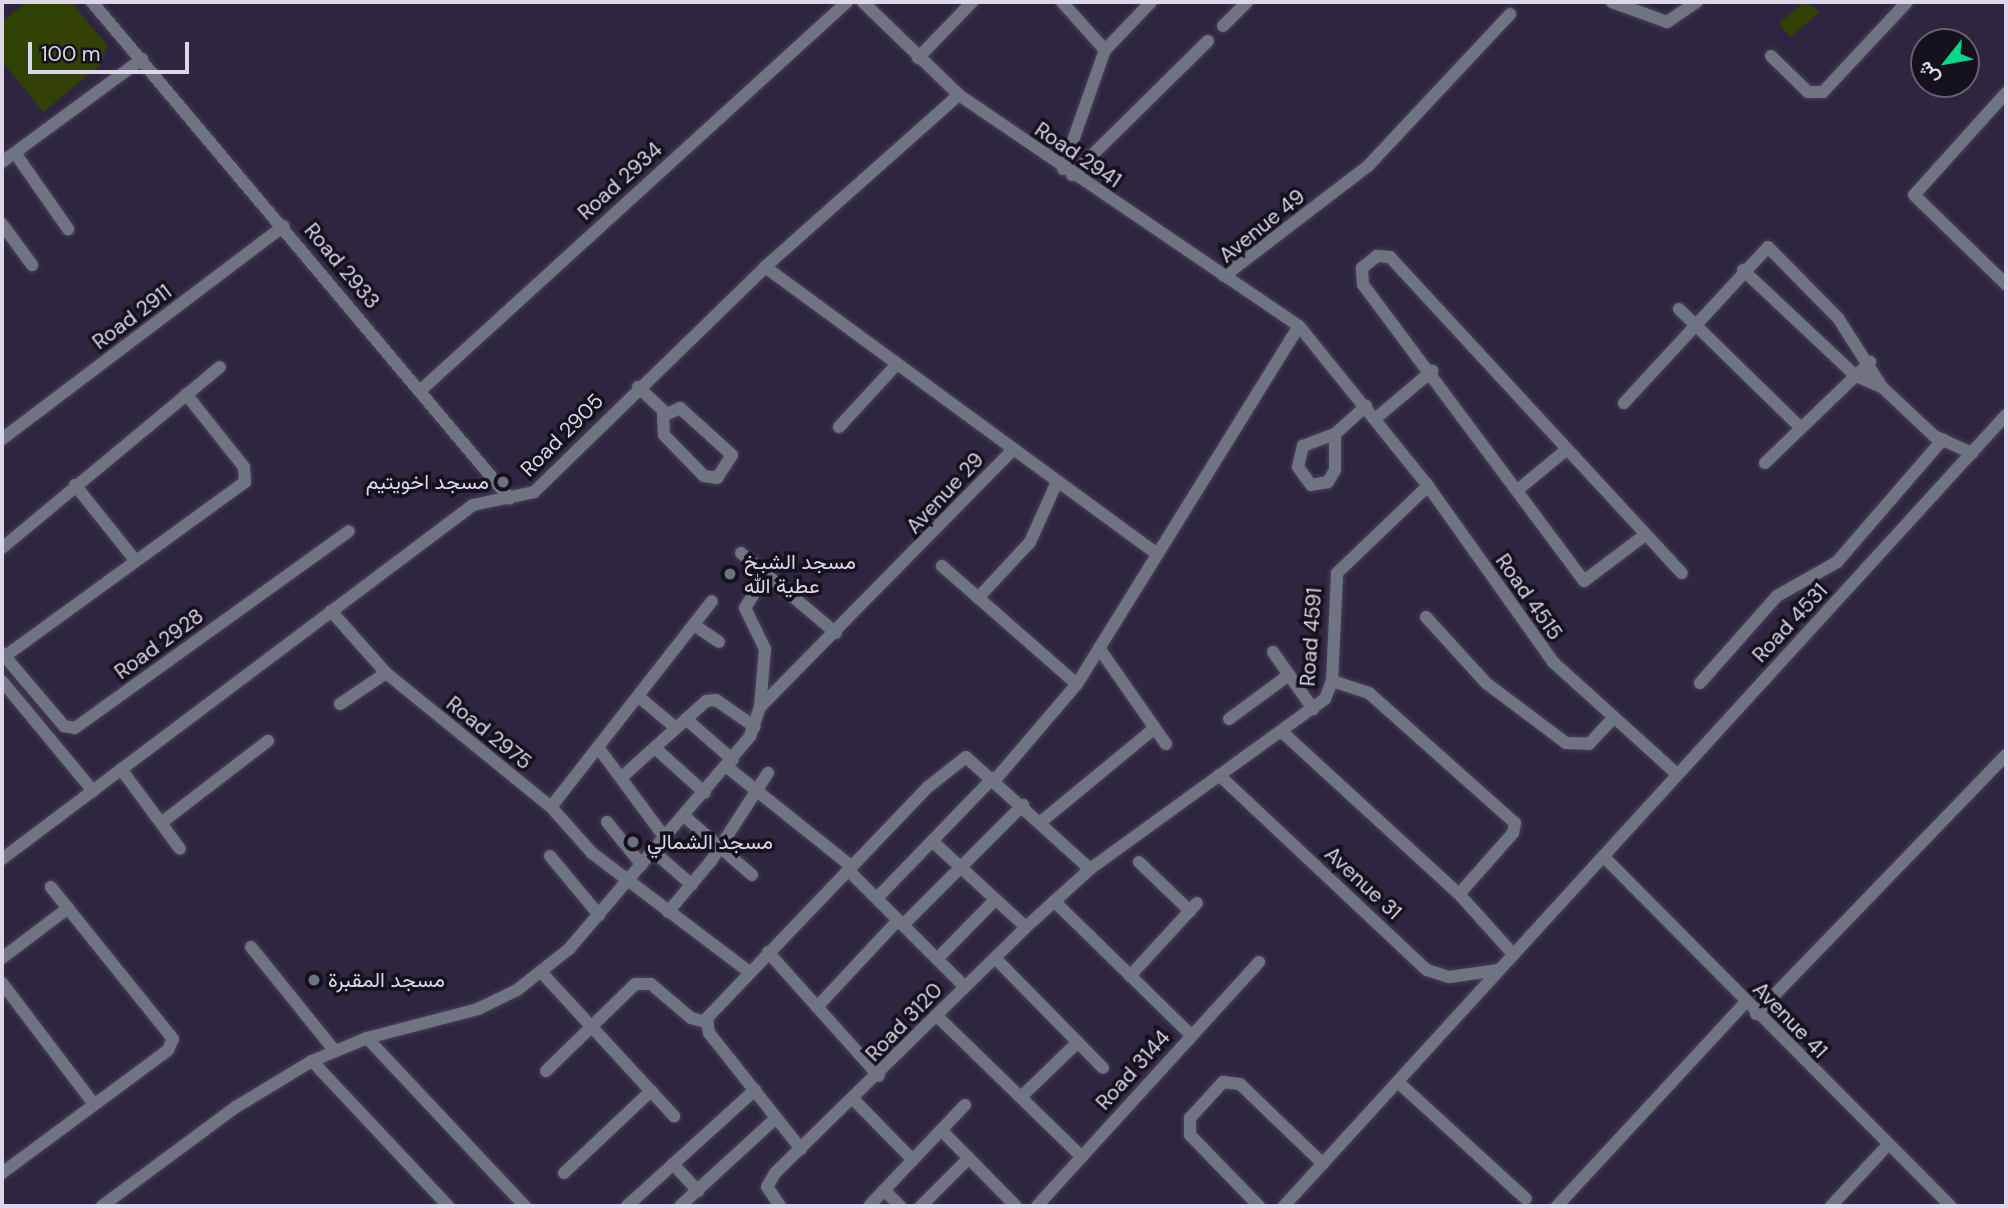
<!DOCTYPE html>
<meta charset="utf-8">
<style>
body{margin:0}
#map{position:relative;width:2008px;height:1208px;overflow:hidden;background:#2e2540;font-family:"DM Sans",Vazirmatn,sans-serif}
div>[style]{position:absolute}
.green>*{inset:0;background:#324104}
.roads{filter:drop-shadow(0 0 2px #4a415b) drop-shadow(0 0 2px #4a415b)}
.street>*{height:12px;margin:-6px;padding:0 6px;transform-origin:6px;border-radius:6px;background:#707482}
.dots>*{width:19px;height:19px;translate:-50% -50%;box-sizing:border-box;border:4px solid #15111d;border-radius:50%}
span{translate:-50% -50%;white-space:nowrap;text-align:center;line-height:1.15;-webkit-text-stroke:7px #15111d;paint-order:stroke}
.street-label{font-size:21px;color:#dbd6e8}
.poi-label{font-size:21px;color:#dbd6e8}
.right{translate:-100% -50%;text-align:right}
.left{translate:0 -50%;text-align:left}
.frame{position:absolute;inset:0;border:4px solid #dbd6e8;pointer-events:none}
.north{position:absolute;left:1910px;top:28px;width:70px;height:70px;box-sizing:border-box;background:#15111d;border:2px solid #64606e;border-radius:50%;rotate:239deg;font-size:19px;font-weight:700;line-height:28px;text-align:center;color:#dbd6e8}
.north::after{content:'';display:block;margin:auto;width:24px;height:32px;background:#00d98c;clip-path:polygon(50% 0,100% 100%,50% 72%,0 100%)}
.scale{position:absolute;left:28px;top:42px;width:161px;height:32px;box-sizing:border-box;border:4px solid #dbd6e8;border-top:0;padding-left:9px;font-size:21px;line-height:24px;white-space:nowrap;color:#dbd6e8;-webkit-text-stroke:5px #15111d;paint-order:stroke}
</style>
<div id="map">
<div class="green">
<div style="clip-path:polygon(27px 2px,71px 2px,107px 45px,100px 65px,43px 112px,2px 61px,2px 22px)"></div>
<div style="clip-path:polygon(1804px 2px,1820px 12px,1790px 37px,1779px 23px)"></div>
</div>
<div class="roads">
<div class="street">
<div style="left:92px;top:2px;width:649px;rotate:49.93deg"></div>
<div style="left:863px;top:2px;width:134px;rotate:44.1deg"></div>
<div style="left:959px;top:95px;width:411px;rotate:34.2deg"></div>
<div style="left:1299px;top:326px;width:206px;rotate:51.1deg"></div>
<div style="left:1428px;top:486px;width:216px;rotate:54.6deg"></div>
<div style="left:1553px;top:662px;width:167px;rotate:42.1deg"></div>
<div style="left:1062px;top:2px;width:64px;rotate:48.1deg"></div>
<div style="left:1612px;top:2px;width:59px;rotate:20deg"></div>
<div style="left:1667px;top:22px;width:36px;rotate:-34deg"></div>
<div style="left:1223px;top:26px;width:34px;rotate:-45deg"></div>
<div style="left:1771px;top:56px;width:52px;rotate:44.2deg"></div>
<div style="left:1808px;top:92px;width:15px"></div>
<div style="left:1823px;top:92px;width:123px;rotate:-47deg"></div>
<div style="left:918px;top:58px;width:78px;rotate:-46deg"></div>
<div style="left:2006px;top:93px;width:137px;rotate:132deg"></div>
<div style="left:1914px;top:195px;width:128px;rotate:44.1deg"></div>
<div style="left:15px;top:153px;width:93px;rotate:55.1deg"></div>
<div style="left:2px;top:162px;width:174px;rotate:-36.3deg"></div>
<div style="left:1063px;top:169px;width:126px;rotate:-70.6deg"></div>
<div style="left:1105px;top:50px;width:66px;rotate:-46.2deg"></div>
<div style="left:1072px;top:175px;width:191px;rotate:-44.6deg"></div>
<div style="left:2px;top:224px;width:51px;rotate:53.8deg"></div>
<div style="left:765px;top:267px;width:486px;rotate:36.2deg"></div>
<div style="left:1743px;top:270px;width:155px;rotate:43.2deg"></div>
<div style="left:1856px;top:376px;width:28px;rotate:23deg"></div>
<div style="left:1882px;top:387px;width:71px;rotate:43.3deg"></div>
<div style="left:1934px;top:436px;width:42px;rotate:24.1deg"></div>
<div style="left:1224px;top:276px;width:181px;rotate:-37.4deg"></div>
<div style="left:1368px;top:166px;width:208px;rotate:-46.9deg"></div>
<div style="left:1679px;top:309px;width:170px;rotate:44.3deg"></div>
<div style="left:638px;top:387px;width:38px;rotate:43deg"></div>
<div style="left:421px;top:390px;width:576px;rotate:-42.33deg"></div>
<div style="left:1624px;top:403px;width:212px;rotate:-47.3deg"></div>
<div style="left:1768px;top:247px;width:100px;rotate:45.4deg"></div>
<div style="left:1838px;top:318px;width:82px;rotate:57.5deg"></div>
<div style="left:680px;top:408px;width:70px;rotate:42.1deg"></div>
<div style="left:732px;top:455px;width:27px;rotate:123deg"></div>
<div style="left:717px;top:478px;width:13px;rotate:-171deg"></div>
<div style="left:704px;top:476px;width:57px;rotate:-134.3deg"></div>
<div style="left:664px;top:435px;width:19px;rotate:-93deg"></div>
<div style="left:663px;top:416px;width:19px;rotate:-25deg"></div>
<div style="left:1375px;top:419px;width:75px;rotate:-40.1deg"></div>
<div style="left:839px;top:427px;width:84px;rotate:-47.4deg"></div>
<div style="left:1335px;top:434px;width:36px;rotate:90deg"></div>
<div style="left:1335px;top:470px;width:14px;rotate:120deg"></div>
<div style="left:1328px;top:482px;width:17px;rotate:170deg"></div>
<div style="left:1311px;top:485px;width:22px;rotate:-126deg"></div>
<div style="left:1298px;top:467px;width:22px;rotate:-77deg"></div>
<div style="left:1303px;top:446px;width:34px;rotate:-21deg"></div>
<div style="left:1335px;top:434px;width:42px;rotate:-42.1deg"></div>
<div style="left:2px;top:439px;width:353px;rotate:-37.1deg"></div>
<div style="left:1765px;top:463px;width:146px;rotate:-43.9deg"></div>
<div style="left:75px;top:485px;width:96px;rotate:51.3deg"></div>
<div style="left:1520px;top:488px;width:60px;rotate:-39.6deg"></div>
<div style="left:1645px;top:535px;width:76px;rotate:143deg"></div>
<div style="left:1584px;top:581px;width:370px;rotate:-126.7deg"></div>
<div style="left:1363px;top:284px;width:16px;rotate:-94deg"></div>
<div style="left:1362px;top:268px;width:19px;rotate:-39deg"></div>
<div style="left:1377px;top:256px;width:13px;rotate:4deg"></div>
<div style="left:1390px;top:257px;width:430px;rotate:47.3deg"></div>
<div style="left:2px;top:548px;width:283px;rotate:-39.7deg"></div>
<div style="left:741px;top:553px;width:124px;rotate:40.1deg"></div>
<div style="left:942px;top:566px;width:179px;rotate:41.2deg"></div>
<div style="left:978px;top:598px;width:76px;rotate:-47.1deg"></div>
<div style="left:1030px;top:542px;width:66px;rotate:-65.8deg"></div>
<div style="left:331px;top:611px;width:83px;rotate:48.4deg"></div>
<div style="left:386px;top:673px;width:213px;rotate:39.1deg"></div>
<div style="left:551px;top:807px;width:62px;rotate:48.3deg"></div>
<div style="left:592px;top:853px;width:196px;rotate:37.1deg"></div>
<div style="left:1426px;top:617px;width:89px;rotate:47.7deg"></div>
<div style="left:1486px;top:683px;width:100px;rotate:36.9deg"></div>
<div style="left:1566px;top:743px;width:23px;rotate:2deg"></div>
<div style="left:1589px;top:744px;width:35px;rotate:-47deg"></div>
<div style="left:694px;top:625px;width:30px;rotate:34deg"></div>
<div style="left:1099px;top:648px;width:117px;rotate:55.1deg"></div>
<div style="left:1273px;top:652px;width:70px;rotate:54.9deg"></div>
<div style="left:2px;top:653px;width:96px;rotate:49.7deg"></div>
<div style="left:64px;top:726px;width:11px;rotate:10deg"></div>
<div style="left:75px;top:728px;width:337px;rotate:-35.7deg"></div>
<div style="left:4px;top:657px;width:298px;rotate:-36deg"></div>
<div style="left:245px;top:482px;width:15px;rotate:-94deg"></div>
<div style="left:244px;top:467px;width:93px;rotate:-128.5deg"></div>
<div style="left:2px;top:681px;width:143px;rotate:50.4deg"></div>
<div style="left:1332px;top:681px;width:39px;rotate:18deg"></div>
<div style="left:1369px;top:693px;width:195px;rotate:41.7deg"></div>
<div style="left:1515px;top:823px;width:10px;rotate:101deg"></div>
<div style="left:1513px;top:833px;width:81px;rotate:131.5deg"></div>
<div style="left:1700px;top:683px;width:116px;rotate:-48.5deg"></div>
<div style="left:1777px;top:596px;width:69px;rotate:-29.5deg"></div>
<div style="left:1837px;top:562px;width:162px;rotate:-49.2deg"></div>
<div style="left:639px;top:697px;width:48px;rotate:40deg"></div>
<div style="left:340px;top:704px;width:55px;rotate:-34deg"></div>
<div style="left:760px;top:707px;width:359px;rotate:-45.5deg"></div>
<div style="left:686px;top:719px;width:62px;rotate:41.1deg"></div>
<div style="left:1229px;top:719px;width:74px;rotate:-36.3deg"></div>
<div style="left:1281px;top:731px;width:241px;rotate:42.5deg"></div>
<div style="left:1459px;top:894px;width:81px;rotate:48deg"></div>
<div style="left:655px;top:748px;width:67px;rotate:42deg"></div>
<div style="left:600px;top:750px;width:109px;rotate:53.5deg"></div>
<div style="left:727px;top:767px;width:159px;rotate:38.6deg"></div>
<div style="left:121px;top:769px;width:99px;rotate:53.6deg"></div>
<div style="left:1219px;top:775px;width:285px;rotate:43.2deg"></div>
<div style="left:1427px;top:970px;width:23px;rotate:18deg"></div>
<div style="left:1449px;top:977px;width:50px;rotate:-8deg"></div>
<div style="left:622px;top:777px;width:113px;rotate:-42.1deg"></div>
<div style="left:706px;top:701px;width:10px;rotate:-6deg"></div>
<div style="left:716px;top:700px;width:47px;rotate:34.7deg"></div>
<div style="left:995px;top:780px;width:126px;rotate:-49.5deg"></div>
<div style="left:1077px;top:684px;width:421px;rotate:-58.2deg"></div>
<div style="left:551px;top:807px;width:261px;rotate:-52deg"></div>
<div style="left:684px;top:816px;width:90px;rotate:40.9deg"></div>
<div style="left:1042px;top:821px;width:146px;rotate:-39.5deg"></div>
<div style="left:607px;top:822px;width:55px;rotate:50.9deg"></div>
<div style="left:161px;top:823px;width:135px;rotate:-37.5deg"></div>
<div style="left:932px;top:841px;width:127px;rotate:42.5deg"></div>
<div style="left:654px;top:852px;width:50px;rotate:41deg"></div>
<div style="left:550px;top:856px;width:77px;rotate:50.3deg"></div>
<div style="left:1604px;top:857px;width:492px;rotate:45.2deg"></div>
<div style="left:2px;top:859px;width:589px;rotate:-36.93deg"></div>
<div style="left:473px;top:505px;width:62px;rotate:-12deg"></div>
<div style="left:534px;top:492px;width:322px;rotate:-44.2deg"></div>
<div style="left:765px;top:267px;width:259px;rotate:-41.6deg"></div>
<div style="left:1139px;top:862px;width:71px;rotate:43.9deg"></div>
<div style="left:848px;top:870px;width:165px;rotate:45deg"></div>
<div style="left:877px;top:898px;width:167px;rotate:-46deg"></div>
<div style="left:1054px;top:901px;width:192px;rotate:44.4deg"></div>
<div style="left:668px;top:912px;width:67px;rotate:-49.9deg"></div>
<div style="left:711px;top:861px;width:105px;rotate:-57.1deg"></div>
<div style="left:903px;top:925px;width:170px;rotate:-45deg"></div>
<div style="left:251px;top:947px;width:132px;rotate:51.1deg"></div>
<div style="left:768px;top:952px;width:166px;rotate:48.2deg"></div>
<div style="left:2px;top:958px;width:83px;rotate:-37.1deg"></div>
<div style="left:995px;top:958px;width:154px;rotate:45.5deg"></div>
<div style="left:937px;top:959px;width:83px;rotate:-45.5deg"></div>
<div style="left:542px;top:973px;width:195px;rotate:47.3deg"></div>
<div style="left:1130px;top:976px;width:99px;rotate:-47.5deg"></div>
<div style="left:2px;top:983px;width:152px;rotate:52.8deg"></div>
<div style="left:817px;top:1007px;width:119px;rotate:-47deg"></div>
<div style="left:1756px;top:1014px;width:360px;rotate:-46deg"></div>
<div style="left:937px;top:1016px;width:202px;rotate:44.2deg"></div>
<div style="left:367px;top:1038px;width:231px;rotate:46.8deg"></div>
<div style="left:312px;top:1061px;width:199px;rotate:46.8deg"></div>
<div style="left:546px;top:1071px;width:124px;rotate:-44.3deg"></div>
<div style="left:635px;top:984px;width:16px"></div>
<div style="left:651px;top:984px;width:52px;rotate:40.4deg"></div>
<div style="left:691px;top:1018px;width:16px;rotate:15deg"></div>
<div style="left:1398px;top:1082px;width:173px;rotate:42.4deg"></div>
<div style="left:1021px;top:1097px;width:79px;rotate:-44deg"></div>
<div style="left:854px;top:1100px;width:84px;rotate:45.5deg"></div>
<div style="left:941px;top:1130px;width:107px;rotate:45.4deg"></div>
<div style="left:801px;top:1149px;width:148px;rotate:-128.4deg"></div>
<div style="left:709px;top:1033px;width:15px;rotate:-98deg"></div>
<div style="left:707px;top:1018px;width:320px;rotate:-46.3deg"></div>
<div style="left:928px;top:787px;width:48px;rotate:-38.3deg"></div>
<div style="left:966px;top:757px;width:167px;rotate:42.1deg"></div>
<div style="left:673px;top:1164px;width:37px;rotate:47deg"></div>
<div style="left:2px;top:1173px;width:207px;rotate:-36.5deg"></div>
<div style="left:168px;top:1050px;width:12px;rotate:-66deg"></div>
<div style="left:173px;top:1039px;width:195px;rotate:-128.8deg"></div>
<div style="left:564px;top:1173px;width:120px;rotate:-43.3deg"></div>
<div style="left:884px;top:1190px;width:23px;rotate:45deg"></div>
<div style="left:870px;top:1205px;width:138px;rotate:-46.5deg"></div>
<div style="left:102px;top:1206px;width:167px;rotate:-36.5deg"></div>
<div style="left:236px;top:1107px;width:89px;rotate:-31.2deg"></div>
<div style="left:312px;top:1061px;width:60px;rotate:-22.7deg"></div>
<div style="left:367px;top:1038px;width:115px;rotate:-14.6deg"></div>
<div style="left:478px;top:1009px;width:43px;rotate:-26deg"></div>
<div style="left:517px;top:990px;width:66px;rotate:-38.3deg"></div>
<div style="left:569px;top:949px;width:280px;rotate:-49.6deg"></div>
<div style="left:750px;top:736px;width:31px;rotate:-71deg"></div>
<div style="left:760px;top:707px;width:58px;rotate:-85.1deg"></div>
<div style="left:765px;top:649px;width:46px;rotate:-116deg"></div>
<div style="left:745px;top:608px;width:40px;rotate:-58deg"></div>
<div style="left:627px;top:1206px;width:173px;rotate:-42.2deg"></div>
<div style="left:680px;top:1206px;width:130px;rotate:-42.5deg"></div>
<div style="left:780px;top:1206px;width:23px;rotate:-124deg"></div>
<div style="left:767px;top:1187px;width:16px;rotate:-60deg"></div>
<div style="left:775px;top:1173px;width:351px;rotate:-44.4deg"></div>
<div style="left:1026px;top:927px;width:86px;rotate:-42.2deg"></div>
<div style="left:1090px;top:869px;width:290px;rotate:-35.9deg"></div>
<div style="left:1325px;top:699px;width:19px;rotate:-69deg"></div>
<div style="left:1332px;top:681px;width:108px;rotate:-87.3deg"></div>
<div style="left:1337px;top:573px;width:126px;rotate:-43.7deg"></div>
<div style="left:921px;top:1206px;width:68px;rotate:-45deg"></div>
<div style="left:1037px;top:1206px;width:330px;rotate:-47.7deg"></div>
<div style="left:1259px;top:1206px;width:99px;rotate:-134.2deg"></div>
<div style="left:1190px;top:1135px;width:17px;rotate:-90deg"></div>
<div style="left:1190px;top:1118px;width:49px;rotate:-47.5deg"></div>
<div style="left:1223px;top:1082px;width:17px;rotate:7deg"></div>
<div style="left:1240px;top:1084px;width:115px;rotate:43.9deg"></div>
<div style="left:1284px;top:1206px;width:1071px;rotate:-47.61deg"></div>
<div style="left:1557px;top:1206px;width:278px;rotate:-47.2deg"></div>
<div style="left:1831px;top:1206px;width:82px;rotate:-47deg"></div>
</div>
</div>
<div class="dots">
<div style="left:503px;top:482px;background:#6b7280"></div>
<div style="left:730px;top:574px;background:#6b7280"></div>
<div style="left:633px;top:842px;background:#6b7280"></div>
<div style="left:314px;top:980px;background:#6b7280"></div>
</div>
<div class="street-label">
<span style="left:1078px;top:155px;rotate:34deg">Road 2941</span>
<span style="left:620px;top:181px;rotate:-42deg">Road 2934</span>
<span style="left:1262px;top:226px;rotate:-39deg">Avenue 49</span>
<span style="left:342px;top:266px;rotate:50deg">Road 2933</span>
<span style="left:132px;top:317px;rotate:-37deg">Road 2911</span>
<span style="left:562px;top:435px;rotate:-45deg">Road 2905</span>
<span style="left:945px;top:493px;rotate:-47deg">Avenue 29</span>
<span style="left:1529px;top:597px;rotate:55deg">Road 4515</span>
<span style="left:1790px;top:623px;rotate:-47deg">Road 4531</span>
<span style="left:1311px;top:637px;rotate:-86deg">Road 4591</span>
<span style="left:159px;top:644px;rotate:-36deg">Road 2928</span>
<span style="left:489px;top:733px;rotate:39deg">Road 2975</span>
<span style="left:1363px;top:883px;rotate:43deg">Avenue 31</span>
<span style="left:1790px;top:1020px;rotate:46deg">Avenue 41</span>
<span style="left:904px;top:1022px;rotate:-46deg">Road 3120</span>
<span style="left:1133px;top:1070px;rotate:-48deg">Road 3144</span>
</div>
<div class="poi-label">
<span class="right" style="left:489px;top:482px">مسجد اخويتيم</span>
<span class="left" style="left:744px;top:574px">مسجد الشيخ<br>عطية الله</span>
<span class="left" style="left:647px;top:842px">مسجد الشمالي</span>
<span class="left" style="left:328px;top:980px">مسجد المقبرة</span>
</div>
<div class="frame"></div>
<div class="north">ش</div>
<div class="scale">100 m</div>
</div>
